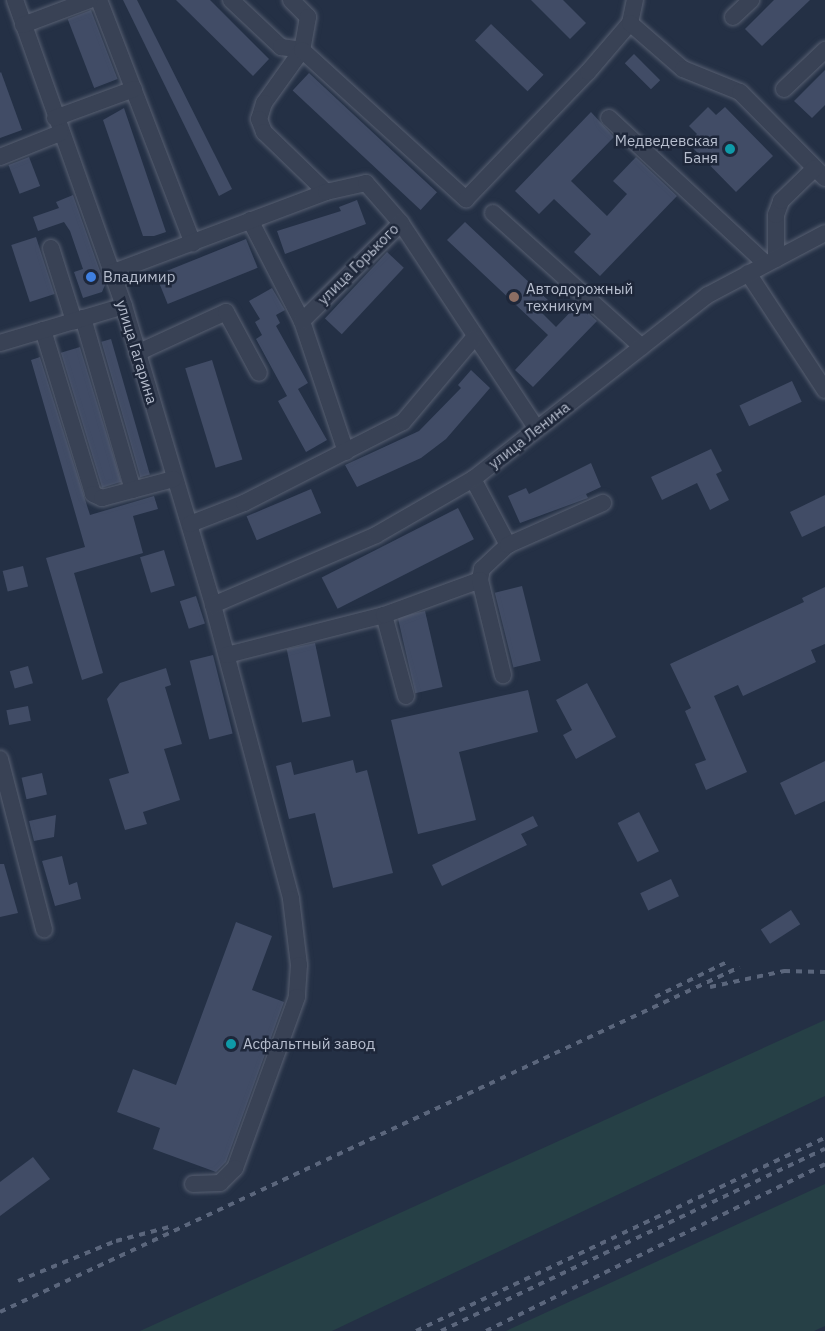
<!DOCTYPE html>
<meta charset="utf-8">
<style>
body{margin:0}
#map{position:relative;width:825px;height:1331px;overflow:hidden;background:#243045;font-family:"IBM Plex Sans",sans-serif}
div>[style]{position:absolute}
.green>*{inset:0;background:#264046}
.building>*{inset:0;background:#414c66;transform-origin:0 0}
.roads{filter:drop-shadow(0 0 2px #586072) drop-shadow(0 0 2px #586072)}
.minor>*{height:16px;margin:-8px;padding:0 8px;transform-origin:8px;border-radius:8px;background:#394255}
.rail>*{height:4px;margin-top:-2px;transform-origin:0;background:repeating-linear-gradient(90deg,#5b667c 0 6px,transparent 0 12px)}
.dots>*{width:16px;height:16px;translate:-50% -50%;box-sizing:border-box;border:3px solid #1e273a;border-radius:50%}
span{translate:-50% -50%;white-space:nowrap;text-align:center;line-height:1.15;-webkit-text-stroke:5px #1e273a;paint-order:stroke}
.poi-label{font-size:15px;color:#b7bece}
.right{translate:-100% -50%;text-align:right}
.left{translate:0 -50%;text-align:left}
.street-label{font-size:15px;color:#b7bece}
</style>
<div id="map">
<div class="green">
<div style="clip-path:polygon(825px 1020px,825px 1096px,332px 1331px,140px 1331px)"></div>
<div style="clip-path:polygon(825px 1184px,825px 1326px,814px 1331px,506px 1331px)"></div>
</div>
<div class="building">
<div style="clip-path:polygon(123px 0,137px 0,232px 189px,219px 196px)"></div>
<div style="clip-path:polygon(176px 0,210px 0,269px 59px,253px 76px)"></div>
<div style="clip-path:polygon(531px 0,563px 0,586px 23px,570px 39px)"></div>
<div style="clip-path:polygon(774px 0,810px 0,762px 46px,745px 29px)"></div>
<div style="left:91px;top:10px;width:74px;height:25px;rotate:69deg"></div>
<div style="left:491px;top:24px;width:73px;height:23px;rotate:44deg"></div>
<div style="left:634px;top:54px;width:37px;height:13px;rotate:45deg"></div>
<div style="clip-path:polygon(825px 70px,825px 105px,812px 118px,794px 101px)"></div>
<div style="clip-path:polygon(1px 72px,22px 130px,0 138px,0 73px)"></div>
<div style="left:309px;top:73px;width:175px;height:24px;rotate:43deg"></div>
<div style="clip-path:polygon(708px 107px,716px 115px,725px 107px,773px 156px,736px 192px,688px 143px,697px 134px,689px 126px)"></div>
<div style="clip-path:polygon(124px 108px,166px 232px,154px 236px,143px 236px,103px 120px)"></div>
<div style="clip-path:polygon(591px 112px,614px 137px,571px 181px,607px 216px,627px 194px,613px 181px,636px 157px,677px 196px,600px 276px,574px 252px,591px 234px,554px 199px,539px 214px,515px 191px)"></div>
<div style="left:29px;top:157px;width:31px;height:22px;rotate:69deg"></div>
<div style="clip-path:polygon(73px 195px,105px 285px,102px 292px,83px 298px,74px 272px,83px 269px,70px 231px,64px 222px,38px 231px,33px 217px,59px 208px,56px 202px)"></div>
<div style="clip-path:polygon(357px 200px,366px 224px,285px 254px,277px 231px,341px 211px,339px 207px)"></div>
<div style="clip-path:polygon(465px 222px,549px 301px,540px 311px,556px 327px,578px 304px,597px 321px,533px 387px,515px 370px,548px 335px,447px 240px)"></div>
<div style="left:36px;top:237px;width:60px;height:26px;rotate:72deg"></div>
<div style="left:246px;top:239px;width:31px;height:97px;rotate:68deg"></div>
<div style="left:387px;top:252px;width:23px;height:91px;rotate:43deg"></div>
<div style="clip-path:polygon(272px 288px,285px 310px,276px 315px,280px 323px,276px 326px,308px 383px,298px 389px,327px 440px,306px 452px,278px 401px,287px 396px,256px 339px,262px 335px,255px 322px,260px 319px,249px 301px)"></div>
<div style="left:111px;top:339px;width:141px;height:10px;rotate:74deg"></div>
<div style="left:80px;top:347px;width:141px;height:20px;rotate:73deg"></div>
<div style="clip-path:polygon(40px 357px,90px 515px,154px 496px,158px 509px,133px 516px,143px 553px,74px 573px,103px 673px,82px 680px,46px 558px,85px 547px,31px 360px)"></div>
<div style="left:212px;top:360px;width:104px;height:28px;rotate:73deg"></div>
<div style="clip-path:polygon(471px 370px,490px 388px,446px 439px,421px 458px,357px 487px,345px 465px,419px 431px,461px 388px,458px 385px)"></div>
<div style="left:792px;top:381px;width:23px;height:58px;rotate:65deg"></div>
<div style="clip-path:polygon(711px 449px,722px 471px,716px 474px,729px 500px,710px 510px,697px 483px,662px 500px,651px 477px)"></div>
<div style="clip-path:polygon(591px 463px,601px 487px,586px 494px,588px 498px,520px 523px,508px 496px,526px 488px,529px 494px)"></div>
<div style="left:311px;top:489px;width:26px;height:70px;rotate:67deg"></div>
<div style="clip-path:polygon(825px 495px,825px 526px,802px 537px,790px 512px)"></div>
<div style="left:458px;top:508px;width:35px;height:153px;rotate:63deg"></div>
<div style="left:164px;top:550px;width:37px;height:25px;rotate:73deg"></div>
<div style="left:23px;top:566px;width:21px;height:21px;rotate:76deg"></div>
<div style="left:522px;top:586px;width:77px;height:28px;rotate:76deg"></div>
<div style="clip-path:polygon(825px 587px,825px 644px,811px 650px,816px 662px,743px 696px,738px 685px,714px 696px,747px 772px,706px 790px,695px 764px,706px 760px,685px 711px,691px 708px,670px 664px,804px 602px,802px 598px)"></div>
<div style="left:196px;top:596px;width:29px;height:17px;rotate:72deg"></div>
<div style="left:425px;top:611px;width:78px;height:28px;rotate:77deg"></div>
<div style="left:315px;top:643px;width:75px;height:29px;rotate:78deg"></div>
<div style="left:213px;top:655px;width:81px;height:24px;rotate:76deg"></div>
<div style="left:28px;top:666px;width:18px;height:19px;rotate:74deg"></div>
<div style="clip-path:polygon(166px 668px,171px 685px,165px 687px,182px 744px,164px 749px,180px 800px,143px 812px,147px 824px,125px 830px,109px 779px,129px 773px,107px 699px,120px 683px)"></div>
<div style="clip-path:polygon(587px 683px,616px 737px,576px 759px,563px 735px,572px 730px,556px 700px)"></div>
<div style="clip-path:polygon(528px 690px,538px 732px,459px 752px,476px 820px,418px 834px,391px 720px)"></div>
<div style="left:28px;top:706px;width:15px;height:22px;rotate:79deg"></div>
<div style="clip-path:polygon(353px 760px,356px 773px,367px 770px,393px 873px,333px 888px,315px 813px,289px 819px,276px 766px,291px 762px,294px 775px)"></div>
<div style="clip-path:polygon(825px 761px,825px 801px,795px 815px,780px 783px)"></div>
<div style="left:42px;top:773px;width:22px;height:21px;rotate:77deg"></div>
<div style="left:639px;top:812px;width:44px;height:24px;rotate:63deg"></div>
<div style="clip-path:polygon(56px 815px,54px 837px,34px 841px,29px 821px)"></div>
<div style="clip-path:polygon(533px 816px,538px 826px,521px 834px,527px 845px,442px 886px,432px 865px)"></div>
<div style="clip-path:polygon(62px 856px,69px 885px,77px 882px,81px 899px,55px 906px,42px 861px)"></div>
<div style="clip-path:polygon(0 864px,4px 864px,18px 913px,0 917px)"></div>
<div style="left:671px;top:879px;width:19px;height:34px;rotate:65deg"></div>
<div style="left:791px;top:910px;width:17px;height:36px;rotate:57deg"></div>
<div style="clip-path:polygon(236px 922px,272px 936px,252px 990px,284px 1002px,226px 1162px,216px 1172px,153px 1149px,160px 1128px,117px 1112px,133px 1069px,176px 1085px)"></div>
<div style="clip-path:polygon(33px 1157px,50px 1179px,0 1216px,0 1182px)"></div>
</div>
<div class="roads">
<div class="minor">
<div style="left:15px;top:0;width:325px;rotate:70.4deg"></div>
<div style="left:124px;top:306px;width:312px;rotate:73.4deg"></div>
<div style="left:213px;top:605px;width:304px;rotate:75.1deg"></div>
<div style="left:291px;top:899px;width:66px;rotate:83.1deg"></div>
<div style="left:299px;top:965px;width:32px;rotate:94deg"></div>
<div style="left:297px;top:997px;width:182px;rotate:109.9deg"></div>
<div style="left:235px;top:1168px;width:21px;rotate:135deg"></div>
<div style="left:220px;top:1183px;width:27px;rotate:178deg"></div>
<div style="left:99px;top:0;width:261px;rotate:68.9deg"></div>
<div style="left:231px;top:0;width:69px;rotate:43.2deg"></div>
<div style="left:281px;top:47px;width:21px;rotate:8deg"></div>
<div style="left:302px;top:50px;width:65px;rotate:125.6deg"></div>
<div style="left:264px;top:103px;width:17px;rotate:107deg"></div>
<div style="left:259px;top:119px;width:14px;rotate:69deg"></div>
<div style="left:264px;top:132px;width:86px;rotate:44.1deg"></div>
<div style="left:291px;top:0;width:24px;rotate:45deg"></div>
<div style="left:308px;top:17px;width:34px;rotate:100deg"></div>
<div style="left:302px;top:50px;width:222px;rotate:42.3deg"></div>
<div style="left:466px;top:199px;width:176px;rotate:-46.2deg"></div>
<div style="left:588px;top:72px;width:65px;rotate:-49.4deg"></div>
<div style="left:630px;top:23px;width:24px;rotate:-78deg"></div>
<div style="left:733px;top:17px;width:25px;rotate:-43deg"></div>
<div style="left:630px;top:23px;width:70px;rotate:41deg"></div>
<div style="left:683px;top:69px;width:61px;rotate:22deg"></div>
<div style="left:740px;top:92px;width:121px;rotate:45.3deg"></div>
<div style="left:23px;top:25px;width:71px;rotate:-20.7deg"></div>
<div style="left:784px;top:89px;width:57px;rotate:-43.6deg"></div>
<div style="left:55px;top:118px;width:84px;rotate:-20.2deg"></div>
<div style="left:609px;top:118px;width:214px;rotate:42.9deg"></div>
<div style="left:0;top:157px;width:65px;rotate:-21.8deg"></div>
<div style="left:493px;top:213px;width:200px;rotate:42deg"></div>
<div style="left:250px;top:220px;width:114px;rotate:62.8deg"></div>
<div style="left:51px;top:248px;width:77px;rotate:72.5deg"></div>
<div style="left:776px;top:259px;width:44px;rotate:-90deg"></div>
<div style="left:776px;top:215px;width:15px;rotate:-70deg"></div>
<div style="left:781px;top:201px;width:47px;rotate:-44.1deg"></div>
<div style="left:111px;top:273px;width:230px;rotate:-20.6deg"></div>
<div style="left:326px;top:192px;width:41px;rotate:-12.7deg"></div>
<div style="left:366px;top:183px;width:53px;rotate:48.8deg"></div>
<div style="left:401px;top:223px;width:245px;rotate:56.6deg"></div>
<div style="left:748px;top:273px;width:140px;rotate:56.7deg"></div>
<div style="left:83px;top:318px;width:179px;rotate:73.8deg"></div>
<div style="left:43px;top:330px;width:171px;rotate:73deg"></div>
<div style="left:93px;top:494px;width:10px;rotate:24deg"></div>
<div style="left:102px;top:498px;width:74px;rotate:-14.8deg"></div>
<div style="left:0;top:343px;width:129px;rotate:-16.6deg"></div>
<div style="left:137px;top:353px;width:98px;rotate:-24.7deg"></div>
<div style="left:226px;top:312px;width:69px;rotate:61.6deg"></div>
<div style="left:346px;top:452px;width:138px;rotate:-108.6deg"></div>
<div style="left:302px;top:321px;width:139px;rotate:-44.7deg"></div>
<div style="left:473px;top:479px;width:75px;rotate:62.1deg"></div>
<div style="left:190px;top:524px;width:58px;rotate:-21.3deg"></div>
<div style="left:244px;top:503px;width:178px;rotate:-27deg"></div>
<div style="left:403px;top:422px;width:109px;rotate:-49.9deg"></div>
<div style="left:480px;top:580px;width:11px;rotate:-80deg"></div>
<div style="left:482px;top:569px;width:35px;rotate:-43deg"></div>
<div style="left:508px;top:545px;width:104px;rotate:-23.9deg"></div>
<div style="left:213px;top:605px;width:177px;rotate:-23.2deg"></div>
<div style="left:376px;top:535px;width:112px;rotate:-30deg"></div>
<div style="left:473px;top:479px;width:298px;rotate:-38.1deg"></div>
<div style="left:708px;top:295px;width:132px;rotate:-27.9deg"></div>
<div style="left:384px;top:615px;width:84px;rotate:74.8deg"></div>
<div style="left:227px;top:655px;width:162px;rotate:-14.3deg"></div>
<div style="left:384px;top:615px;width:102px;rotate:-20deg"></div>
<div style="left:480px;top:580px;width:98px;rotate:76.4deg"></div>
<div style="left:0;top:759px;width:176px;rotate:75.5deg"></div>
</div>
</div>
<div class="rail">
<div style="left:710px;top:987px;width:76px;rotate:-12.2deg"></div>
<div style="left:784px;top:971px;width:41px;rotate:1.4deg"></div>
<div style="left:655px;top:997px;width:80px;rotate:-25.9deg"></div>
<div style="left:18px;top:1281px;width:106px;rotate:-22.2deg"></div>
<div style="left:116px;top:1241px;width:59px;rotate:-14.7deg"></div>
<div style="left:0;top:1312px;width:816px;rotate:-25deg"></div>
<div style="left:416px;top:1331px;width:452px;rotate:-25.3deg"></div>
<div style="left:441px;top:1331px;width:425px;rotate:-25.4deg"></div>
<div style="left:486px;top:1331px;width:378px;rotate:-26.2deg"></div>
</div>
<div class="dots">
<div style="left:730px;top:149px;background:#0f9aa8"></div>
<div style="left:91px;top:277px;background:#3f7fe0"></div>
<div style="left:514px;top:297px;background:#8d6e63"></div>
<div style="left:231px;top:1044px;background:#0f9aa8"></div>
</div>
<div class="poi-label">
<span class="right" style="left:718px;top:149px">Медведевская<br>Баня</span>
<span class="left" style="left:103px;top:277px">Владимир</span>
<span class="left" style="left:526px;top:297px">Автодорожный<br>техникум</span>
<span class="left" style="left:243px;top:1044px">Асфальтный завод</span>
</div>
<div class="street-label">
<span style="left:358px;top:264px;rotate:-45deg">улица Горького</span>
<span style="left:137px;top:352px;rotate:73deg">улица Гагарина</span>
<span style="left:529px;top:435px;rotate:-38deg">улица Ленина</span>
</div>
</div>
